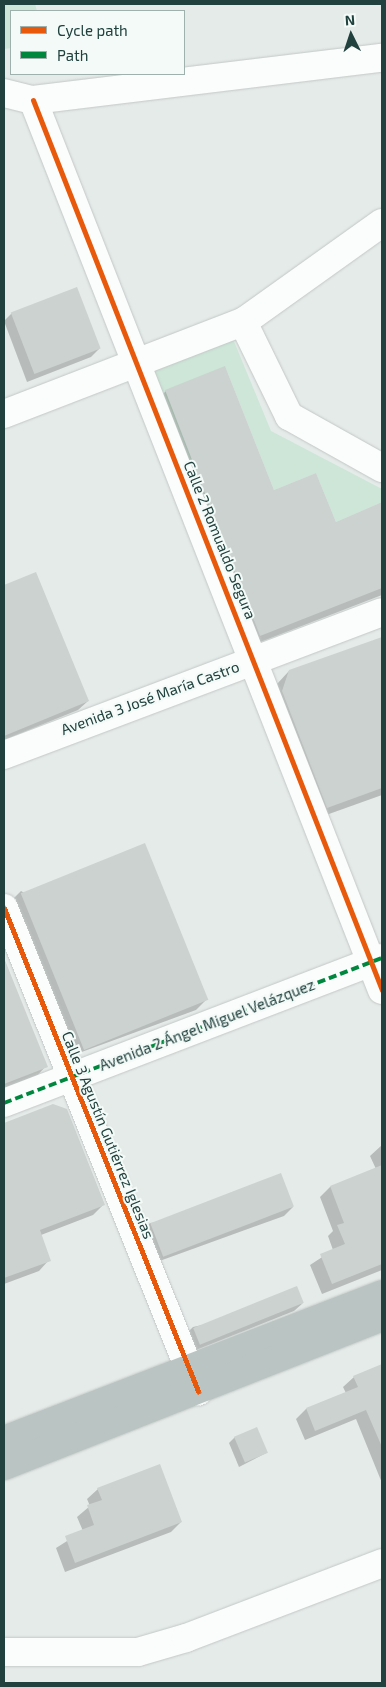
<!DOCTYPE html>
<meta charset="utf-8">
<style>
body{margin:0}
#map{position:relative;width:386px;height:1687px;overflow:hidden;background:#e5ebe9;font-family:"Exo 2",sans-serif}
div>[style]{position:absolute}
.green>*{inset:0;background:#cde6d8}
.shadow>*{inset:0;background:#0003}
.building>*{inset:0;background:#ccd2d0;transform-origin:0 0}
.roads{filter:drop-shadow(0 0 1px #c2c8c6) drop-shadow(0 0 1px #c2c8c6)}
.minor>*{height:28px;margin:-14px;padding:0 14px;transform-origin:14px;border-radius:14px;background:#fbfcfc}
.highway>*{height:28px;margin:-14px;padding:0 14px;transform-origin:14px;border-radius:14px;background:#bac4c3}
.quiet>*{height:4px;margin-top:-2px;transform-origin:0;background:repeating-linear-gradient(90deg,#00873e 0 8px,transparent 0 12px)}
.cycleway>*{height:5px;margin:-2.5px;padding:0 2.5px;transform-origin:2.5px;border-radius:2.5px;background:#e8590c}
span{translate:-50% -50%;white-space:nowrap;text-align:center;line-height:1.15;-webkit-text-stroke:4px #f3faf7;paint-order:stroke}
.street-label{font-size:15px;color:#20413d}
.frame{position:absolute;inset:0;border:5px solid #20413d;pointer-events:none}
.legend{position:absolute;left:10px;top:10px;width:175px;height:65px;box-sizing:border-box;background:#f3faf7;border:1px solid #9fb0ad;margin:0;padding:6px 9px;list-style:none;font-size:15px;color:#20413d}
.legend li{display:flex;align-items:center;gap:10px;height:25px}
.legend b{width:25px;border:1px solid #9fb0ad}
.north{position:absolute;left:326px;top:10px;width:50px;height:50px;-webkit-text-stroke:4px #f3faf7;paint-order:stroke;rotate:356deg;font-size:14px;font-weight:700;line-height:20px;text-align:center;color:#20413d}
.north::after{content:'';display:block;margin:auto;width:18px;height:22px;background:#20413d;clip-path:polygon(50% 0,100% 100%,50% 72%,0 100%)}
</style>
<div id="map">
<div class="green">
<div style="clip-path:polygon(4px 4px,35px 4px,37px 11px,11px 11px,11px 48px,4px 49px)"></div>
<div style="clip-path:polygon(233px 339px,271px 431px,382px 489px,382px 502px,336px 522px,316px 473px,274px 490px,225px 366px,274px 553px,227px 570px,145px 373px)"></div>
</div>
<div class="shadow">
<div style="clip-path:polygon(12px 313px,99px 349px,91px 357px,27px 382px,4px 321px)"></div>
<div style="clip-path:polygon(166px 391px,274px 491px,335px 523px,382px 504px,382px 595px,250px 646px,156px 401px)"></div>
<div style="clip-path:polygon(36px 574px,88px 701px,78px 710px,4px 740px,4px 587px)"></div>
<div style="clip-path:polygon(382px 638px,382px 795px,315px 819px,277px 684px,289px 671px)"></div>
<div style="clip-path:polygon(21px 891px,206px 1000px,196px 1010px,68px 1057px,11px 901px)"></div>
<div style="clip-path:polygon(4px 959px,46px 1066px,36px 1077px,4px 1089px)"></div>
<div style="clip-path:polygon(53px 1105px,103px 1205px,93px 1215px,41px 1235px,49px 1260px,39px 1271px,4px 1284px,4px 1124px)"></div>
<div style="clip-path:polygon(382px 1145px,382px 1270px,322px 1294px,310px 1265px,333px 1250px,328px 1236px,333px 1231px,320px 1197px,330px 1187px,376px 1169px,370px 1156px)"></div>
<div style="clip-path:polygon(293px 1207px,284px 1216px,154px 1263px,142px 1231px,150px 1223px)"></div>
<div style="clip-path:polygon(303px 1303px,294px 1311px,191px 1352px,184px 1336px,193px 1327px)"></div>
<div style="clip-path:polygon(382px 1366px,382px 1483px,356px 1419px,305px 1440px,296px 1419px,306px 1409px,346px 1393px,343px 1387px,354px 1377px)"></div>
<div style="clip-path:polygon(235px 1437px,266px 1453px,239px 1467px,229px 1443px)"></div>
<div style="clip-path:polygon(98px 1489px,181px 1522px,171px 1532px,65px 1572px,56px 1548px,83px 1531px,77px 1517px,90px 1506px,87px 1499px)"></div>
</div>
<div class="building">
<div style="left:77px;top:287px;width:66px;height:71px;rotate:69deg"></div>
<div style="clip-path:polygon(225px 366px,274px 490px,316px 473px,336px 522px,382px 502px,382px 588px,260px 636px,165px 390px)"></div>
<div style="clip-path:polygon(36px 572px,89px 701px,4px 736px,4px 585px)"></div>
<div style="clip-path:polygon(382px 637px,382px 788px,327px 808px,282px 691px,289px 670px)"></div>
<div style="left:145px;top:843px;width:169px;height:134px;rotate:68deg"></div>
<div style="clip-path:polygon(4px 958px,48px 1067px,4px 1084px)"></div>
<div style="clip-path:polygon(53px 1104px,67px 1109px,105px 1205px,40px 1230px,51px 1261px,4px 1278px,4px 1123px)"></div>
<div style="clip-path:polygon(382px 1165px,382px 1264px,332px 1284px,320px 1254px,345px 1244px,337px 1225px,344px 1223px,330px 1186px)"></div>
<div style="left:281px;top:1173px;width:36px;height:140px;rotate:69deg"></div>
<div style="left:297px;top:1286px;width:18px;height:112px;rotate:68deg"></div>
<div style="clip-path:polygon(382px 1364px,382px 1447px,366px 1410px,315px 1431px,306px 1408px,358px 1387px,353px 1376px)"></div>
<div style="left:257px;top:1427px;width:28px;height:25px;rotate:67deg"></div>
<div style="clip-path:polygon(160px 1464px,182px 1522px,75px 1563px,65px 1536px,94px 1525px,87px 1505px,102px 1500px,97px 1488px)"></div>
</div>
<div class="roads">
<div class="minor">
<div style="left:4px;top:93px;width:30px;rotate:14deg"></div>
<div style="left:33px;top:100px;width:352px;rotate:-6.9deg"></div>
<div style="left:33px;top:100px;width:956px;rotate:68.59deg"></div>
<div style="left:243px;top:322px;width:105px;rotate:63.9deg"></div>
<div style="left:289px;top:416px;width:107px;rotate:29.2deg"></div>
<div style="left:4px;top:414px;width:256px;rotate:-21.1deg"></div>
<div style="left:243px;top:322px;width:171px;rotate:-35.5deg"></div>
<div style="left:4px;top:755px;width:404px;rotate:-20.7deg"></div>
<div style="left:4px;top:908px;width:521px;rotate:68.12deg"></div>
<div style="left:4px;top:1103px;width:405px;rotate:-21deg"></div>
<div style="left:4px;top:1652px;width:134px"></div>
<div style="left:138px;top:1652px;width:50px;rotate:-16.3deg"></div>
<div style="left:186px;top:1638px;width:210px;rotate:-20.9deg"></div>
</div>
<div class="highway">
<div style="left:4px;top:1440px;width:405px;rotate:-21.1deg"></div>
<div style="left:4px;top:1466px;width:406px;rotate:-21.5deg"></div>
</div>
</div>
<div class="quiet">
<div style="left:4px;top:1103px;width:405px;rotate:-21deg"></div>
</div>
<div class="cycleway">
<div style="left:33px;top:100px;width:956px;rotate:68.59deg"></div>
<div style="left:4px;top:908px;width:521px;rotate:68.12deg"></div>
</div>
<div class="street-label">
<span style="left:220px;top:540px;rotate:68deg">Calle 2 Romualdo Segura</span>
<span style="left:150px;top:698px;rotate:-20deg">Avenida 3 José María Castro</span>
<span style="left:207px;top:1025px;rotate:-21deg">Avenida 2 Ángel Miguel Velázquez</span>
<span style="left:108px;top:1135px;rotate:68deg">Calle 3 Agustín Gutiérrez Iglesias</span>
</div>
<div class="frame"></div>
<ul class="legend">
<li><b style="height:6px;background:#e8590c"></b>Cycle path</li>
<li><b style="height:6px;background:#00873e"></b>Path</li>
</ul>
<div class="north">N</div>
</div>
